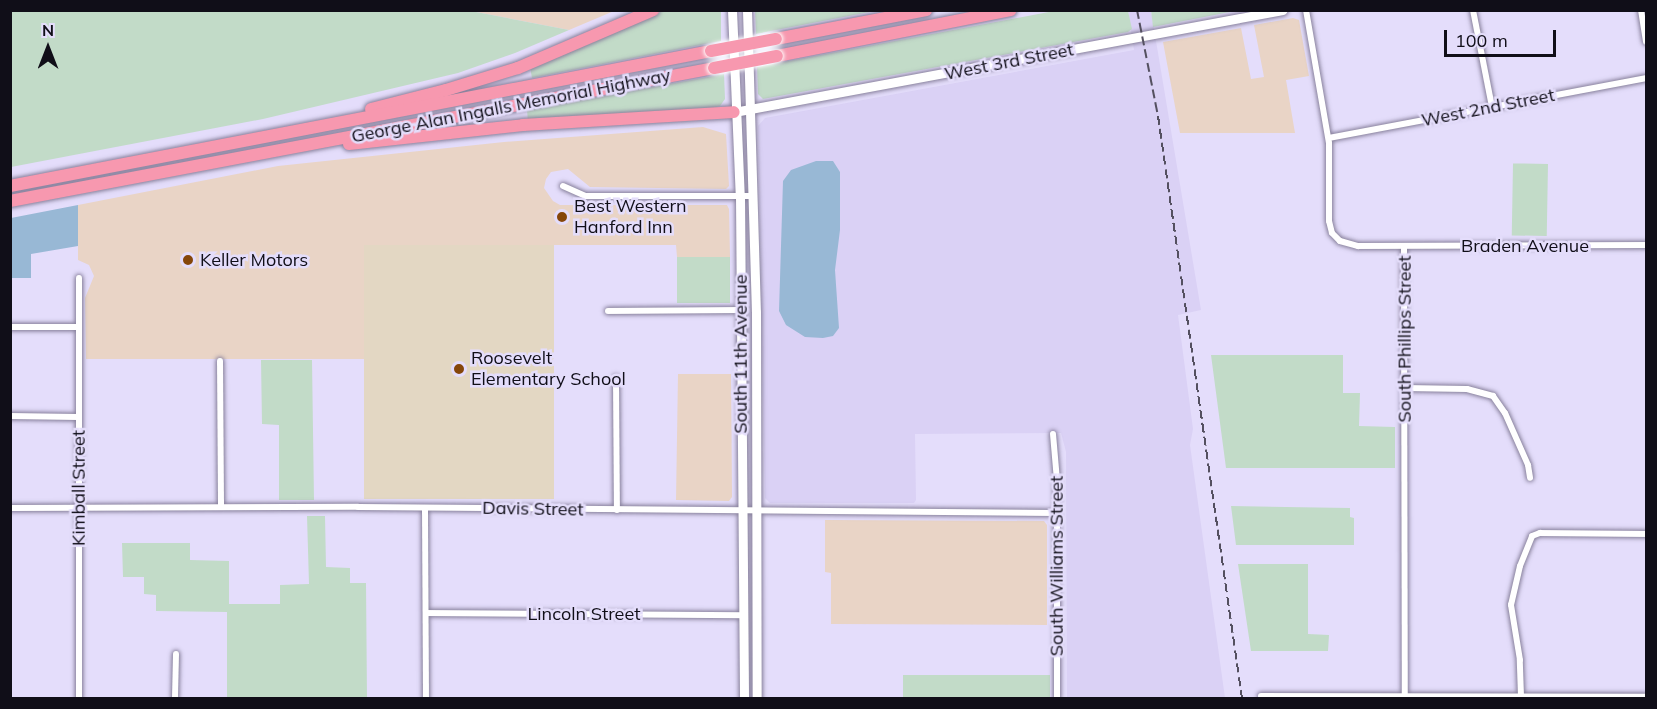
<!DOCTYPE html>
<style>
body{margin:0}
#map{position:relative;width:1657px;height:709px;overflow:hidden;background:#e4ddfb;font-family:Mulish,sans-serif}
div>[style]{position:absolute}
.commercial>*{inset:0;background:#e9d4c6}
.built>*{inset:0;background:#dad1f5}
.education>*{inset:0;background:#e3d7c3;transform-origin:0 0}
.green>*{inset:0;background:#c2dbc8;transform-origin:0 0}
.water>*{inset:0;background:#98b8d5}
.roads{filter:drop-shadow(0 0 2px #88819c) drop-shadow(0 0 2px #88819c)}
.street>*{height:6px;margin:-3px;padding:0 3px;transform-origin:3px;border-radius:3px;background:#fff}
.secondary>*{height:9px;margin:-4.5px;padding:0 4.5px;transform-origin:4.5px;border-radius:4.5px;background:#fff}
.highway>*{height:12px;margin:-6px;padding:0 6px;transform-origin:6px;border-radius:6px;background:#f798af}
.rail>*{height:2px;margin-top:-1px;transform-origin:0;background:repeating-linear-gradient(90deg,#545060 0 9px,transparent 0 13.5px)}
.bridges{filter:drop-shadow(0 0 2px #fff) drop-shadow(0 0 2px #fff)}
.highway-bridge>*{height:12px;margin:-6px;padding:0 6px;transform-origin:6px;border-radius:6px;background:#f798af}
.dots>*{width:16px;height:16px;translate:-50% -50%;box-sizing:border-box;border:3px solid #e4ddfb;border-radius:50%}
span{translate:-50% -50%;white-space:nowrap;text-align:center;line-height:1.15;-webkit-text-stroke:5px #e4ddfb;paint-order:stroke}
.street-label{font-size:18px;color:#100e18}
.poi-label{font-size:18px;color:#100e18}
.left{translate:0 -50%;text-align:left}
.frame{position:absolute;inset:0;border:12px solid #100e18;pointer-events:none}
.north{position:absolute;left:18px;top:18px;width:60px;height:60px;-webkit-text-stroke:4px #e4ddfb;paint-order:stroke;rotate:0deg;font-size:16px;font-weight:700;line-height:24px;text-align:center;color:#100e18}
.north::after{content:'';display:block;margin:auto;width:21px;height:27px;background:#100e18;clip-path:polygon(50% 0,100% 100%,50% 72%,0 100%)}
.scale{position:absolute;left:1444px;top:30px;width:112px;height:27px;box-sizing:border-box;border:3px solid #100e18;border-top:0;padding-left:8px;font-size:18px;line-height:21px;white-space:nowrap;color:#100e18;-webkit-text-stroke:4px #e4ddfb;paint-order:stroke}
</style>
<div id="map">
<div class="commercial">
<div style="clip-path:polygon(471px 11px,614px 11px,569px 30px)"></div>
<div style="clip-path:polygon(1293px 18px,1299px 20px,1309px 76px,1286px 80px,1295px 133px,1180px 133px,1163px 42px,1241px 28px,1251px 79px,1264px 77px,1254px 25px)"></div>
<div style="clip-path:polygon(703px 127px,726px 134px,729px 186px,726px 189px,590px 187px,568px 169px,551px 172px,546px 179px,544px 188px,553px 201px,560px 205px,727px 205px,729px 209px,730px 257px,677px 257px,676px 245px,365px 245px,364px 359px,86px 359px,85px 298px,94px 276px,89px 265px,78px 260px,78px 205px,278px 166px,504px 142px)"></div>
<div style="clip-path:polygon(678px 374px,731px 374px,732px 497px,729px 501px,676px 500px)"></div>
<div style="clip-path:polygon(825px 520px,1044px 521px,1047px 525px,1047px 625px,831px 624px,831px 573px,825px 572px)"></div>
</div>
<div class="built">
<div style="clip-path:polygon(1128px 11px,1151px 11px,1201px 310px,1178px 315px,1193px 429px,1190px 445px,1225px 698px,1067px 698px,1066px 452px,1061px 433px,915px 434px,916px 500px,914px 503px,770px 503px,765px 498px,758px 126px,765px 118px,1134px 50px)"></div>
</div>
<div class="education">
<div style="left:364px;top:245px;width:190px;height:254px"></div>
</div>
<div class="green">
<div style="clip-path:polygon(1151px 10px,1235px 10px,1235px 11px,1153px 27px)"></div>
<div style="clip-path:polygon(471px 11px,569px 30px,515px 53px,458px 73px,263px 119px,11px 167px,11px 11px)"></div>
<div style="clip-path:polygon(663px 11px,721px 11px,721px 41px,532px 78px,530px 67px)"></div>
<div style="clip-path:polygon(755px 11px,755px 10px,875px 11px,756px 34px)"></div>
<div style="clip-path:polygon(1054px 11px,1128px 11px,1132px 29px,1128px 32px,763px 99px,758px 94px,757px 67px)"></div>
<div style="clip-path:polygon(724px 74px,725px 99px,720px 106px,713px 108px,528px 122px,527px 110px)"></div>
<div style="left:1548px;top:164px;width:72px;height:35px;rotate:91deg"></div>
<div style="left:677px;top:257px;width:53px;height:46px"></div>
<div style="clip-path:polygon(1211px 355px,1343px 355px,1343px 393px,1360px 393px,1359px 426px,1395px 427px,1395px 468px,1226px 468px)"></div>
<div style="clip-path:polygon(261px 360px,312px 360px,314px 500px,279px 500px,279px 425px,262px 424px)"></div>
<div style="clip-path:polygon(1231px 506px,1350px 508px,1350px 517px,1354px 518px,1354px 545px,1236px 545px)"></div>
<div style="clip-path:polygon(307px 516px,325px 516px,326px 567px,350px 568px,350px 583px,366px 583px,367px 698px,227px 698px,227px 612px,156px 611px,156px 595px,144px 594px,144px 577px,123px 577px,122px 543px,190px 543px,190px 560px,229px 561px,229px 604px,280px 604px,280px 585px,309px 584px)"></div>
<div style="clip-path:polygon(1238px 564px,1308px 564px,1308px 634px,1329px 635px,1328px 651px,1251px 651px)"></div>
<div style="left:903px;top:675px;width:147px;height:23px"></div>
</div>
<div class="water">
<div style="clip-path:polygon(816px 161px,833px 161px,840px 172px,840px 230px,835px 270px,839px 328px,833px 336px,823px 338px,805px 337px,786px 325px,779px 311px,783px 181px,791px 170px)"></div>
<div style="clip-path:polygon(78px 205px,78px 246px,31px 254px,31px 278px,11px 278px,11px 218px)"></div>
</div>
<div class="roads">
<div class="street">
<div style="left:1306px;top:10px;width:135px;rotate:80.2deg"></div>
<div style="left:1329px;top:143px;width:78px;rotate:90deg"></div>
<div style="left:1329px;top:221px;width:12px;rotate:76deg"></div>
<div style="left:1332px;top:233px;width:11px;rotate:45deg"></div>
<div style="left:1340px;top:241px;width:19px;rotate:16deg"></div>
<div style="left:1358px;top:246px;width:288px;rotate:-0.2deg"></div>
<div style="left:1473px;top:10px;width:99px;rotate:78.9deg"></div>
<div style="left:1641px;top:10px;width:32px;rotate:81deg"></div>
<div style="left:1329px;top:138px;width:323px;rotate:-10.7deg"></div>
<div style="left:563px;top:186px;width:24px;rotate:24deg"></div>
<div style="left:585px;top:196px;width:168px"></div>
<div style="left:1404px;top:246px;width:452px;rotate:89.9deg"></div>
<div style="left:79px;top:278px;width:420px;rotate:90deg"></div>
<div style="left:608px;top:311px;width:132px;rotate:-0.4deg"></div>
<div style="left:10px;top:327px;width:68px"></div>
<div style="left:220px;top:361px;width:146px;rotate:89.6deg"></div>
<div style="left:616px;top:378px;width:132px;rotate:89.6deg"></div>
<div style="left:1405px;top:388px;width:62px;rotate:0.9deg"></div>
<div style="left:1467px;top:389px;width:27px;rotate:15deg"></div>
<div style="left:1493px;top:396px;width:21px;rotate:55deg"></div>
<div style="left:1505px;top:413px;width:57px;rotate:66.1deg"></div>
<div style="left:1528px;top:465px;width:13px;rotate:81deg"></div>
<div style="left:10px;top:416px;width:68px;rotate:0.8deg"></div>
<div style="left:1053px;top:434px;width:47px;rotate:85.1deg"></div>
<div style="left:1057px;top:481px;width:217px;rotate:90deg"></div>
<div style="left:10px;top:508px;width:348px;rotate:-0.2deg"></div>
<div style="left:358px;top:507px;width:698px;rotate:0.49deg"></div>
<div style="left:425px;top:508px;width:190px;rotate:89.7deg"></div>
<div style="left:426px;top:613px;width:316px;rotate:0.4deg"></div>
<div style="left:1261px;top:696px;width:385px;rotate:0.1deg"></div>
<div style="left:1521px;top:696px;width:36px;rotate:-92deg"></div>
<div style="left:1520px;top:660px;width:56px;rotate:-99.3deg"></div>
<div style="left:1511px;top:605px;width:40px;rotate:-77deg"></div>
<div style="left:1520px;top:566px;width:32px;rotate:-68deg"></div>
<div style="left:1532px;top:536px;width:9px;rotate:-21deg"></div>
<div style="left:1540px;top:533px;width:106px;rotate:0.5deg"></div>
<div style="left:175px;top:698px;width:44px;rotate:-88.7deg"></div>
</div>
<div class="secondary">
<div style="left:732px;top:10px;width:187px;rotate:87.6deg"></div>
<div style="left:740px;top:197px;width:501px;rotate:89.54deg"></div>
<div style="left:747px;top:10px;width:302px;rotate:88.3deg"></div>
<div style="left:756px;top:312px;width:386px;rotate:89.9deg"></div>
<div style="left:734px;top:112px;width:558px;rotate:-10.53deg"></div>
</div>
<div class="highway">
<div style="left:776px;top:39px;width:153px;rotate:-10.9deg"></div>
<div style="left:777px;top:56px;width:238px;rotate:-11.1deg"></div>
<div style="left:371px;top:109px;width:77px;rotate:-14.2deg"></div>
<div style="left:446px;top:90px;width:75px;rotate:-17deg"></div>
<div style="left:518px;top:68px;width:147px;rotate:-23.2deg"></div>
<div style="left:349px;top:144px;width:175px;rotate:-6.2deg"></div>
<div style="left:523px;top:125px;width:211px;rotate:-3.5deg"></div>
<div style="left:10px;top:186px;width:714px;rotate:-10.9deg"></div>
<div style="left:10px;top:201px;width:716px;rotate:-10.7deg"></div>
</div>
</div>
<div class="rail">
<div style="left:1137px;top:10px;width:108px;rotate:78.8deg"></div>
<div style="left:1158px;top:116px;width:588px;rotate:81.79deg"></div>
</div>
<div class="bridges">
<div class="highway-bridge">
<div style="left:711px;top:51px;width:66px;rotate:-10.5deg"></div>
<div style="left:714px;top:68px;width:64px;rotate:-10.8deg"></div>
</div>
</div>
<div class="dots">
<div style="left:562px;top:217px;background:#85460a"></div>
<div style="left:188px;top:260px;background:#85460a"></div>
<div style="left:459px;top:369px;background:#85460a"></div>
</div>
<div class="street-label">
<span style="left:1009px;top:62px;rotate:-11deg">West 3rd Street</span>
<span style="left:511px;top:106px;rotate:-11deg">George Alan Ingalls Memorial Highway</span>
<span style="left:1488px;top:108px;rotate:-11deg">West 2nd Street</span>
<span style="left:1525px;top:246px">Braden Avenue</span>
<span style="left:1405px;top:339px;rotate:-90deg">South Phillips Street</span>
<span style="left:741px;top:354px;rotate:-90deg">South 11th Avenue</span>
<span style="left:79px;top:488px;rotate:-90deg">Kimball Street</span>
<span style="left:533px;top:509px;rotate:1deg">Davis Street</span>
<span style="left:1057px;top:566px;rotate:-90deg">South Williams Street</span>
<span style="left:584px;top:614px">Lincoln Street</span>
</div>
<div class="poi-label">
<span class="left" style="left:574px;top:217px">Best Western<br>Hanford Inn</span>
<span class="left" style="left:200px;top:260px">Keller Motors</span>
<span class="left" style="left:471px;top:369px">Roosevelt<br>Elementary School</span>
</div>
<div class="frame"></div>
<div class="north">N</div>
<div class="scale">100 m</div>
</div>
